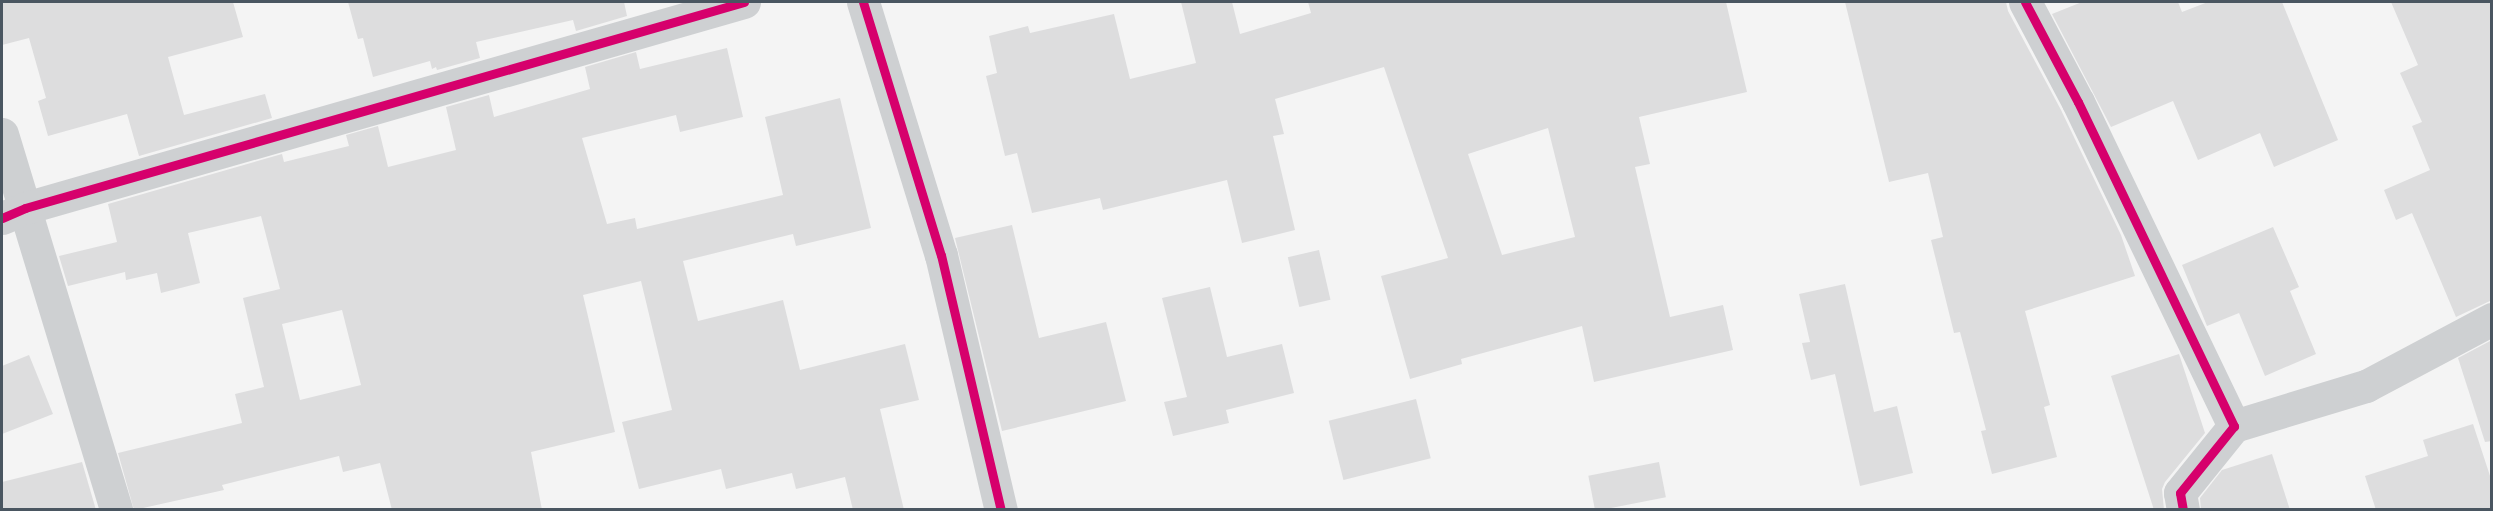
<!DOCTYPE html>
<style>
body{margin:0}
#map{position:relative;width:2493px;height:511px;overflow:hidden;background:#f4f4f4;font-family:Poppins,sans-serif}
div>[style]{position:absolute}
.building>*{inset:0;background:#ddddde;transform-origin:0 0}
.minor>*{height:33px;margin:-16.5px;padding:0 16.5px;transform-origin:16.5px;border-radius:16.5px;background:#ced0d2}
.cycleway>*{height:9px;margin:-4.5px;padding:0 4.5px;transform-origin:4.5px;border-radius:4.5px;background:#d6006c}
span{translate:-50% -50%;white-space:nowrap;text-align:center;line-height:1.15;-webkit-text-stroke:6px #fff;paint-order:stroke}
.frame{position:absolute;inset:0;border:3px solid #4a5661;pointer-events:none}
</style>
<div id="map">
<div class="building">
<div style="clip-path:polygon(2px 2px,233px 2px,243px 37px,168px 57px,184px 115px,265px 94px,272px 118px,139px 156px,127px 114px,48px 136px,38px 101px,46px 98px,29px 38px,2px 45px)"></div>
<div style="clip-path:polygon(348px 2px,624px 2px,627px 16px,576px 31px,573px 20px,476px 42px,480px 58px,437px 70px,436px 67px,432px 69px,430px 61px,373px 77px,363px 38px,358px 39px)"></div>
<div style="clip-path:polygon(evenodd,1181px 2px,1232px 2px,1240px 34px,1311px 13px,1308px 2px,1726px 2px,1747px 92px,1639px 117px,1650px 164px,1635px 167px,1670px 317px,1723px 305px,1733px 350px,1594px 382px,1582px 326px,1461px 359px,1462px 364px,1410px 379px,1381px 276px,1448px 258px,1384px 67px,1275px 99px,1284px 134px,1273px 136px,1295px 230px,1242px 243px,1227px 180px,1103px 210px,1100px 198px,1032px 213px,1017px 153px,1005px 156px,986px 76px,997px 73px,989px 36px,1028px 26px,1030px 33px,1114px 14px,1130px 79px,1196px 63px,1181px 2px,1548px 128px,1575px 237px,1502px 255px,1468px 154px,1548px 128px)"></div>
<div style="clip-path:polygon(1845px 2px,2006px 2px,2008px 11px,2061px 110px,2121px 235px,2135px 276px,2025px 311px,2050px 405px,2044px 407px,2057px 457px,1992px 474px,1981px 431px,1986px 430px,1960px 332px,1954px 333px,1931px 240px,1943px 237px,1928px 173px,1889px 182px)"></div>
<div style="clip-path:polygon(2082px 2px,2178px 2px,2182px 12px,2208px 2px,2282px 2px,2338px 140px,2274px 167px,2260px 133px,2198px 160px,2173px 101px,2111px 127px,2052px 14px)"></div>
<div style="clip-path:polygon(2391px 2px,2492px 2px,2492px 300px,2456px 317px,2412px 213px,2396px 220px,2384px 190px,2430px 170px,2412px 126px,2422px 122px,2400px 73px,2418px 65px)"></div>
<div style="clip-path:polygon(evenodd,727px 48px,743px 117px,680px 132px,676px 115px,582px 138px,607px 224px,635px 218px,637px 229px,783px 195px,765px 117px,840px 98px,871px 228px,796px 246px,793px 234px,683px 261px,698px 321px,783px 300px,800px 370px,905px 344px,919px 400px,880px 409px,904px 510px,853px 510px,845px 477px,796px 489px,792px 473px,726px 489px,721px 469px,639px 489px,622px 422px,672px 410px,641px 281px,583px 295px,615px 432px,531px 452px,542px 510px,392px 510px,380px 463px,343px 472px,339px 456px,222px 485px,224px 490px,134px 510px,118px 453px,242px 423px,235px 394px,264px 387px,243px 298px,280px 289px,261px 216px,188px 233px,200px 283px,161px 293px,157px 273px,126px 280px,125px 272px,68px 286px,59px 256px,117px 242px,108px 204px,282px 154px,284px 162px,349px 146px,346px 135px,378px 126px,388px 167px,456px 150px,446px 107px,489px 95px,494px 117px,590px 89px,585px 67px,636px 52px,640px 69px,727px 48px,342px 310px,361px 385px,300px 400px,282px 324px,342px 310px)"></div>
<div style="clip-path:polygon(1012px 225px,1039px 338px,1106px 322px,1126px 401px,1002px 431px,955px 238px)"></div>
<div style="clip-path:polygon(2273px 227px,2299px 287px,2290px 291px,2316px 354px,2265px 376px,2239px 313px,2207px 326px,2182px 265px)"></div>
<div style="left:1319px;top:250px;width:51px;height:32px;rotate:77deg"></div>
<div style="clip-path:polygon(1845px 284px,1874px 412px,1897px 406px,1913px 473px,1860px 486px,1835px 374px,1811px 380px,1802px 343px,1810px 342px,1799px 294px)"></div>
<div style="clip-path:polygon(1210px 287px,1227px 357px,1282px 344px,1294px 393px,1226px 410px,1229px 423px,1173px 436px,1164px 402px,1187px 397px,1162px 298px)"></div>
<div style="clip-path:polygon(2492px 340px,2492px 441px,2485px 442px,2458px 358px)"></div>
<div style="clip-path:polygon(2179px 354px,2205px 433px,2165px 482px,2162px 489px,2164px 510px,2154px 510px,2111px 376px)"></div>
<div style="clip-path:polygon(29px 355px,53px 414px,2px 434px,2px 366px)"></div>
<div style="left:1416px;top:399px;width:61px;height:90px;rotate:76deg"></div>
<div style="clip-path:polygon(2473px 424px,2492px 482px,2492px 510px,2376px 510px,2365px 476px,2428px 456px,2423px 440px)"></div>
<div style="clip-path:polygon(2272px 454px,2290px 510px,2201px 510px,2200px 498px,2222px 470px)"></div>
<div style="clip-path:polygon(82px 462px,96px 510px,2px 510px,2px 482px)"></div>
<div style="left:1659px;top:462px;width:36px;height:72px;rotate:79deg"></div>
</div>
<div class="minor">
<div style="left:863px;top:2px;width:265px;rotate:72.9deg"></div>
<div style="left:941px;top:255px;width:262px;rotate:76.8deg"></div>
<div style="left:2025px;top:2px;width:113px;rotate:62.1deg"></div>
<div style="left:2078px;top:102px;width:360px;rotate:64.3deg"></div>
<div style="left:2234px;top:426px;width:86px;rotate:128.9deg"></div>
<div style="left:2180px;top:493px;width:17px;rotate:80deg"></div>
<div style="left:2px;top:134px;width:393px;rotate:73.1deg"></div>
<div style="left:2px;top:218px;width:25px;rotate:-23deg"></div>
<div style="left:25px;top:208px;width:748px;rotate:-15.99deg"></div>
<div style="left:2234px;top:426px;width:138px;rotate:-16.9deg"></div>
<div style="left:2366px;top:386px;width:143px;rotate:-28deg"></div>
</div>
<div class="cycleway">
<div style="left:863px;top:2px;width:265px;rotate:72.9deg"></div>
<div style="left:941px;top:255px;width:262px;rotate:76.8deg"></div>
<div style="left:2025px;top:2px;width:113px;rotate:62.1deg"></div>
<div style="left:2078px;top:102px;width:360px;rotate:64.3deg"></div>
<div style="left:2234px;top:426px;width:86px;rotate:128.9deg"></div>
<div style="left:2180px;top:493px;width:17px;rotate:80deg"></div>
<div style="left:2px;top:218px;width:25px;rotate:-23deg"></div>
<div style="left:25px;top:208px;width:748px;rotate:-15.99deg"></div>
</div>
<div class="frame"></div>
</div>
